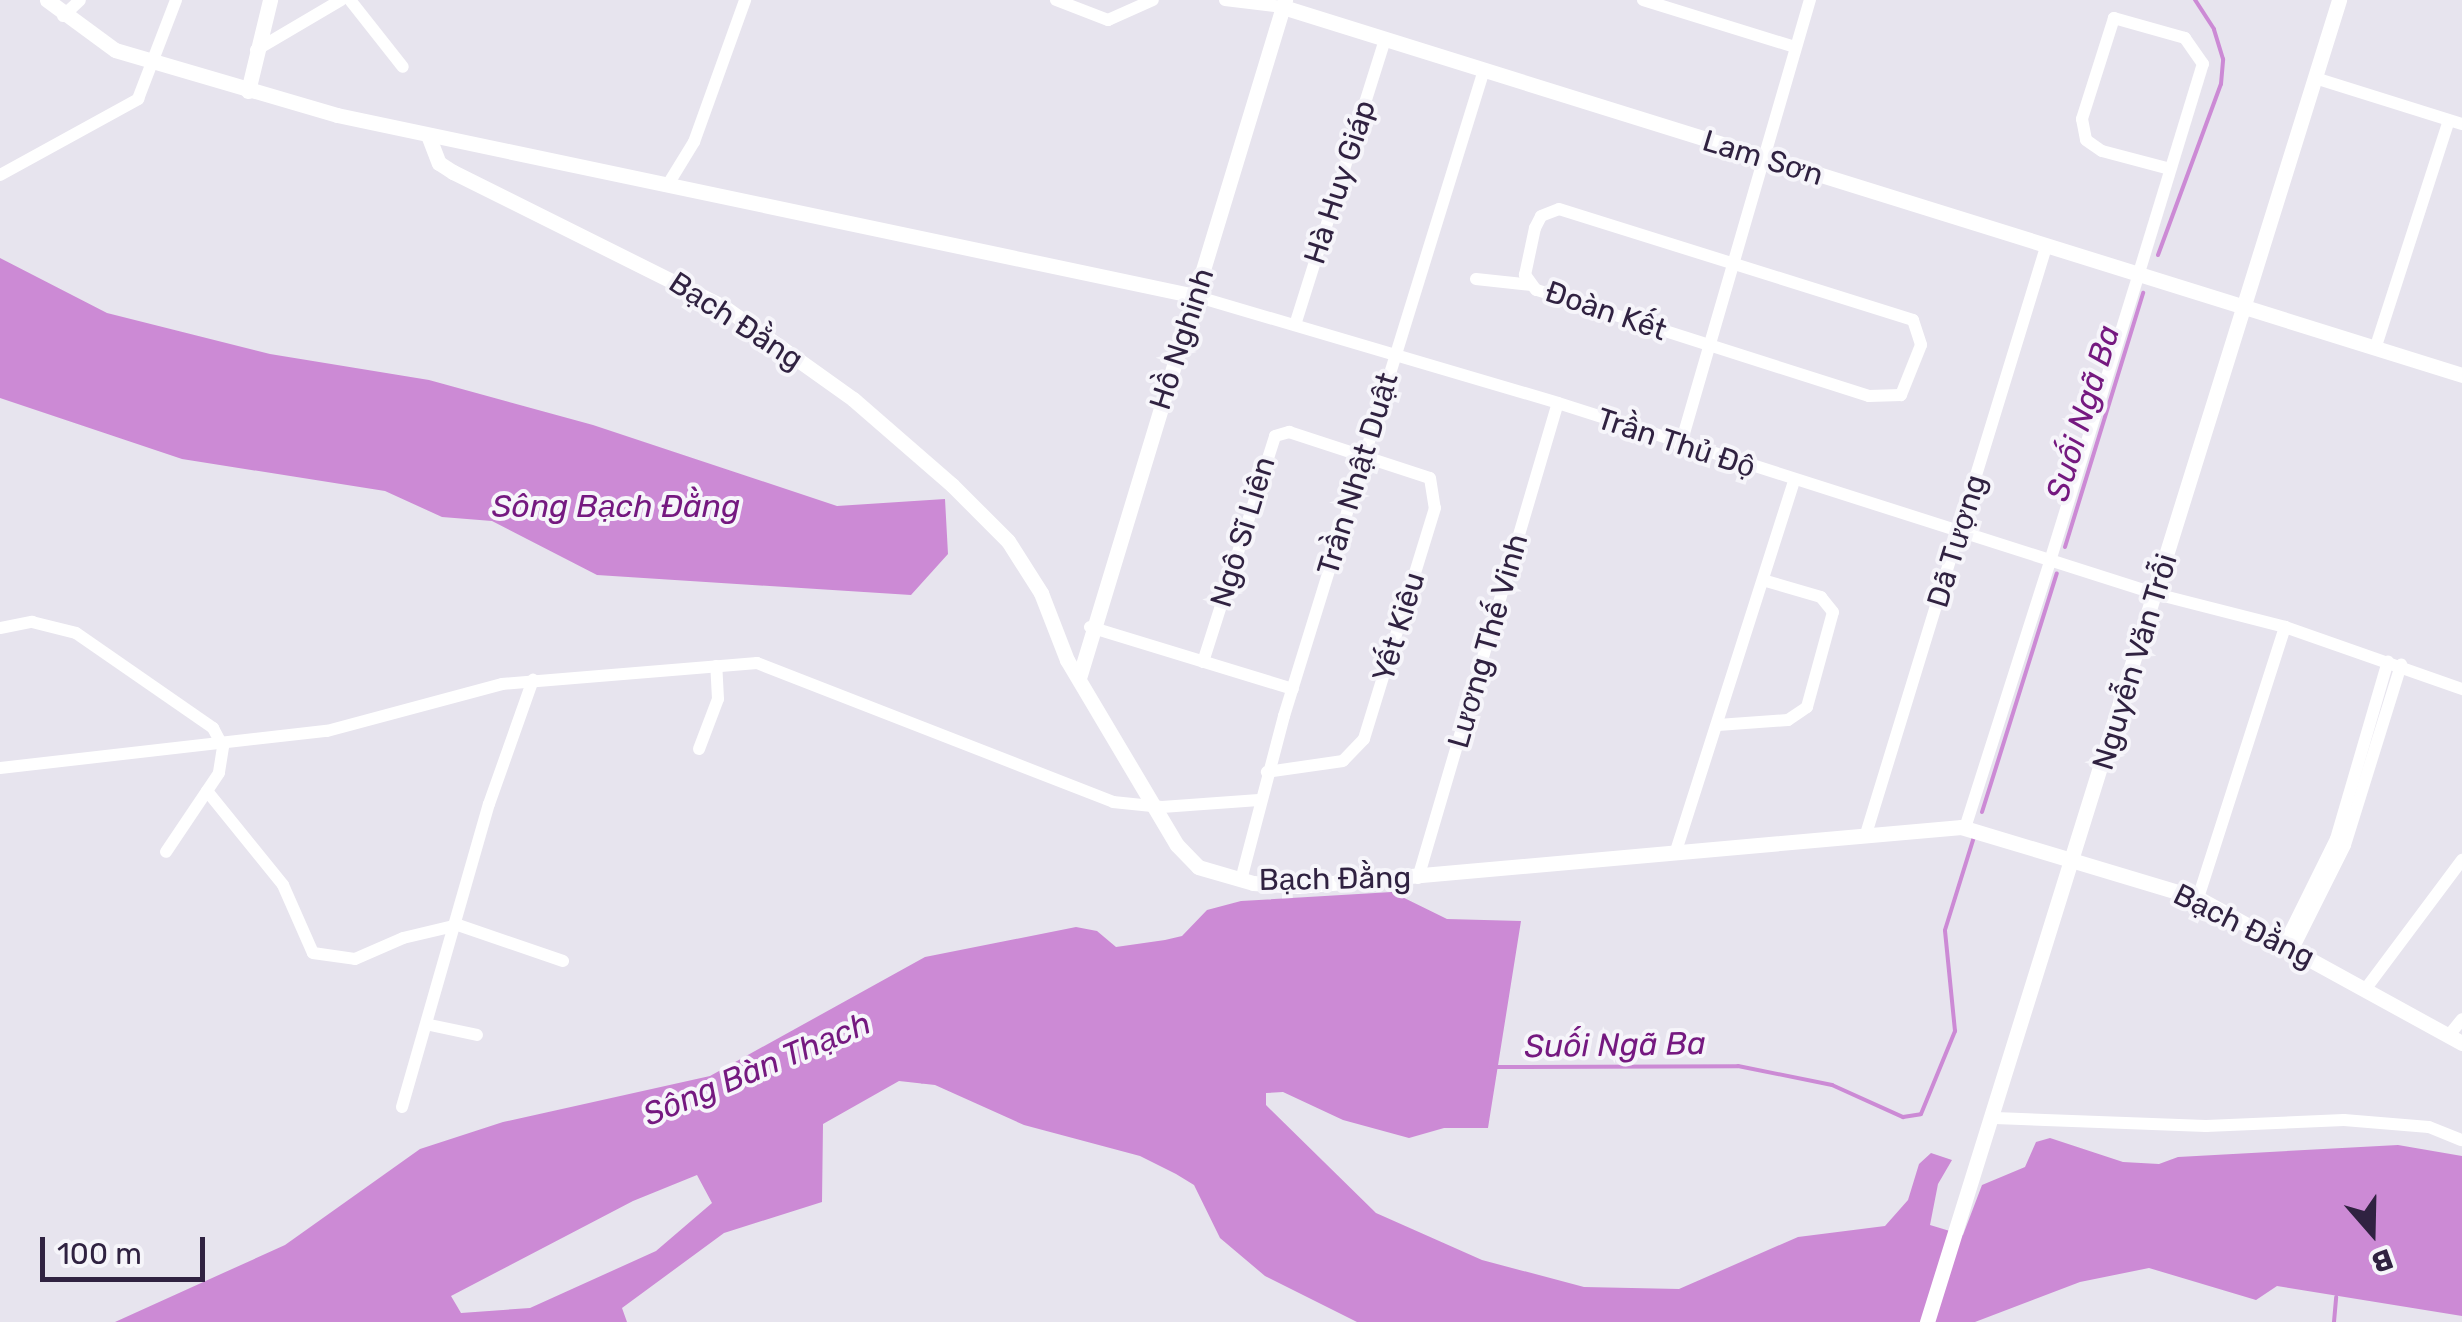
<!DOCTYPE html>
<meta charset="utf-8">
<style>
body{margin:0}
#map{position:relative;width:2462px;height:1322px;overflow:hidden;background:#e7e4ee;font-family:Rubik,sans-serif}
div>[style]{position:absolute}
.water>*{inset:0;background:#cc8ad5}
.stream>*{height:4px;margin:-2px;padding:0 2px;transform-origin:2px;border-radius:2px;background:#cc8ad5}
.minor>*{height:12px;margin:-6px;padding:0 6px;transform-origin:6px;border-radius:6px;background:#fff}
.tertiary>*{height:15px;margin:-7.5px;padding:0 7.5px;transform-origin:7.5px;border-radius:7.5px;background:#fff}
span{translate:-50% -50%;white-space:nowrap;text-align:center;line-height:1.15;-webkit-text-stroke:8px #f6f5fa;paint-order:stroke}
.street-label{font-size:30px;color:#302241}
.water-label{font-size:32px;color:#751980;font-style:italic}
.north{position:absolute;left:2322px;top:1182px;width:100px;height:100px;-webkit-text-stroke:8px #f6f5fa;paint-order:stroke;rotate:160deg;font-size:28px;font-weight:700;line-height:40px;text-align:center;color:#302241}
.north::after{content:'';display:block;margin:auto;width:35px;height:45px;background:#302241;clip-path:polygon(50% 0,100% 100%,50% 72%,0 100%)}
.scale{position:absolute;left:40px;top:1237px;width:165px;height:45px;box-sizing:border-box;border:5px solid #302241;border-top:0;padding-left:12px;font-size:30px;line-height:35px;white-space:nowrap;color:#302241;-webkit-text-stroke:8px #f6f5fa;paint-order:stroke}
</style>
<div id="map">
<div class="water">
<div style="clip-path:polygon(0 258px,107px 313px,270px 354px,429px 380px,593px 425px,837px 506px,945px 499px,948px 554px,911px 595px,597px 575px,492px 521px,442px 517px,385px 491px,182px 459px,0 398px)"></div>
<div style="clip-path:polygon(evenodd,1392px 892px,1447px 919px,1521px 921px,1488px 1128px,1444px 1128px,1409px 1138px,1343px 1120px,1283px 1092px,1266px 1093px,1266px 1105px,1376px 1213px,1482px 1260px,1584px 1287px,1679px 1289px,1798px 1237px,1885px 1226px,1908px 1200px,1919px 1164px,1931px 1153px,1952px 1160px,1938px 1184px,1930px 1225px,1963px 1235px,1982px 1185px,2025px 1167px,2036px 1142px,2050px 1138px,2123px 1162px,2159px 1164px,2178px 1157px,2398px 1145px,2462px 1156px,2462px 1316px,2277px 1286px,2256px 1300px,2149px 1268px,2080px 1282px,1975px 1322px,1357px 1322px,1265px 1276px,1220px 1238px,1194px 1185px,1176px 1174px,1140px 1156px,1024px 1125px,935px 1085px,899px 1081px,823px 1124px,822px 1202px,724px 1233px,622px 1308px,627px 1322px,115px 1322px,285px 1245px,420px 1149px,503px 1122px,710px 1076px,925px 957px,1076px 927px,1097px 931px,1116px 947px,1165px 940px,1182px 936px,1207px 910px,1241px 901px,1392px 892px,697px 1175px,712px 1203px,656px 1251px,530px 1308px,461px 1313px,451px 1296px,633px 1201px,697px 1175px)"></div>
</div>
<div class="stream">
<div style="left:2158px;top:255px;width:182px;rotate:-69.8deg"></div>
<div style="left:2221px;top:84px;width:25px;rotate:-85deg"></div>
<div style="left:2223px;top:59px;width:31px;rotate:-107deg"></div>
<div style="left:2214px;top:29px;width:35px;rotate:-123deg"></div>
<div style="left:2065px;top:547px;width:266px;rotate:-72.9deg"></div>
<div style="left:1982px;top:812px;width:250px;rotate:-72.6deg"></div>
<div style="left:1491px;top:1067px;width:247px;rotate:-0.2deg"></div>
<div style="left:1738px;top:1066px;width:96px;rotate:11.4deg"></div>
<div style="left:1832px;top:1085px;width:78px;rotate:24.3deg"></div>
<div style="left:1903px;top:1117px;width:18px;rotate:-9deg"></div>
<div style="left:1921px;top:1114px;width:90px;rotate:-67.7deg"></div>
<div style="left:1955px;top:1031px;width:101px;rotate:-95.7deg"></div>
<div style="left:1945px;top:930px;width:97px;rotate:-72.7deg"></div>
<div style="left:2334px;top:1322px;width:25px;rotate:-85deg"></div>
</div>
<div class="minor">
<div style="left:350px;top:0;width:85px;rotate:51.7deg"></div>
<div style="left:1056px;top:0;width:56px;rotate:21deg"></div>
<div style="left:1108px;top:20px;width:49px;rotate:-24deg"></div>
<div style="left:1225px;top:0;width:58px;rotate:6.9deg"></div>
<div style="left:1643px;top:0;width:159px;rotate:17.2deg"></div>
<div style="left:63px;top:16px;width:23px;rotate:-43deg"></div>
<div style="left:256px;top:50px;width:99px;rotate:-30.5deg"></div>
<div style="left:2315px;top:78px;width:154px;rotate:17.4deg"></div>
<div style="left:0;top:175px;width:158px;rotate:-28.8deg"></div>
<div style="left:138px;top:99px;width:106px;rotate:-69deg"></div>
<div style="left:667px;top:186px;width:52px;rotate:-58.5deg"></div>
<div style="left:694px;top:142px;width:151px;rotate:-70.2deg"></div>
<div style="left:1559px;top:209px;width:371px;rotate:17.4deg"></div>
<div style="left:1913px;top:320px;width:26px;rotate:72deg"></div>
<div style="left:1921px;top:345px;width:54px;rotate:111.8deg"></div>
<div style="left:1901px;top:395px;width:32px;rotate:178deg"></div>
<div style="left:1869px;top:396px;width:349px;rotate:-162.3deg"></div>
<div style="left:1536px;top:290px;width:19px;rotate:-126deg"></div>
<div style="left:1525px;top:275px;width:48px;rotate:-78deg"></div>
<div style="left:1535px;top:228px;width:13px;rotate:-63deg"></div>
<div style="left:1541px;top:216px;width:19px;rotate:-21deg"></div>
<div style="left:1476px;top:279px;width:56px;rotate:6.1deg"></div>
<div style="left:1195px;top:296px;width:378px;rotate:16.4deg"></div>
<div style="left:1558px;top:403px;width:628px;rotate:17.71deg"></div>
<div style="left:2156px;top:594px;width:133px;rotate:14.3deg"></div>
<div style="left:2285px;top:627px;width:188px;rotate:19.3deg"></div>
<div style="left:1295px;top:325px;width:300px;rotate:-72.5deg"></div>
<div style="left:2376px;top:346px;width:237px;rotate:-72.1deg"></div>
<div style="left:1680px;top:447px;width:466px;rotate:-73.8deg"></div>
<div style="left:1090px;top:627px;width:212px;rotate:17deg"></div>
<div style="left:0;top:628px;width:33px;rotate:-11deg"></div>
<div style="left:32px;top:622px;width:45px;rotate:14deg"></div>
<div style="left:76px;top:633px;width:167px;rotate:34.7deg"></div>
<div style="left:213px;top:728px;width:21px;rotate:62deg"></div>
<div style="left:223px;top:747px;width:26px;rotate:99deg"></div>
<div style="left:219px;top:773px;width:95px;rotate:123.9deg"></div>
<div style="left:1203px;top:662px;width:237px;rotate:-72.3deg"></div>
<div style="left:1275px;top:436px;width:15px;rotate:-16deg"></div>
<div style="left:1289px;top:432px;width:148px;rotate:18.1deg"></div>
<div style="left:1430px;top:478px;width:30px;rotate:81deg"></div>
<div style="left:1435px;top:508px;width:242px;rotate:107.1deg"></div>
<div style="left:1364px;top:739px;width:30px;rotate:134deg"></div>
<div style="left:1343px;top:761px;width:77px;rotate:171.8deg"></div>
<div style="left:1718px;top:725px;width:70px;rotate:-4.1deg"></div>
<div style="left:1788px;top:720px;width:23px;rotate:-34deg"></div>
<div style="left:1807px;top:707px;width:98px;rotate:-74.7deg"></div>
<div style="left:1833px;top:612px;width:19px;rotate:-129deg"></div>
<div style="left:1821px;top:597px;width:60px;rotate:-163.7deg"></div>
<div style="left:699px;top:749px;width:53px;rotate:-69.2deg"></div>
<div style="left:718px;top:699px;width:33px;rotate:-93deg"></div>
<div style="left:0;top:768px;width:329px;rotate:-6.5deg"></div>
<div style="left:327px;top:731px;width:181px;rotate:-15deg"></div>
<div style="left:502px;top:684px;width:256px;rotate:-4.7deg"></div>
<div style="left:757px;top:663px;width:382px;rotate:21.3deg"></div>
<div style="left:1113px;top:802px;width:49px;rotate:5.8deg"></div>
<div style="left:1162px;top:807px;width:97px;rotate:-4.1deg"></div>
<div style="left:207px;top:791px;width:121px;rotate:51deg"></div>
<div style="left:283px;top:885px;width:74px;rotate:66.2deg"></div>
<div style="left:313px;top:953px;width:42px;rotate:8.1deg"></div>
<div style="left:355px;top:959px;width:52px;rotate:-23.6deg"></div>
<div style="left:403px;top:938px;width:57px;rotate:-13.3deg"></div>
<div style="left:458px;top:925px;width:111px;rotate:18.9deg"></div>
<div style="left:1965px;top:828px;width:280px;rotate:-72.3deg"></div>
<div style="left:2050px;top:561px;width:298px;rotate:-72.8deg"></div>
<div style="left:2138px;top:276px;width:222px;rotate:-73deg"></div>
<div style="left:2203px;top:64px;width:32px;rotate:-125deg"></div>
<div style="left:2185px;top:38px;width:74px;rotate:-164.3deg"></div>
<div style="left:2114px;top:18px;width:106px;rotate:107.6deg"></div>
<div style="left:2082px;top:119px;width:21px;rotate:79deg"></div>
<div style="left:2086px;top:140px;width:19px;rotate:35deg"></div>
<div style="left:2102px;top:151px;width:70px;rotate:14.8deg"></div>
<div style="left:1866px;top:834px;width:614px;rotate:-72.95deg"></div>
<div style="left:1675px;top:854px;width:391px;rotate:-72.3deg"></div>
<div style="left:1418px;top:878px;width:495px;rotate:-73.6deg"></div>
<div style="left:1241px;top:880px;width:170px;rotate:-75.3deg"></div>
<div style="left:1284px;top:716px;width:676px;rotate:-72.8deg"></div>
<div style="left:2198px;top:898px;width:285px;rotate:-72.2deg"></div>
<div style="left:2284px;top:944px;width:117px;rotate:-63.7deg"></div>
<div style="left:2336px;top:839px;width:185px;rotate:-73.7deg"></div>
<div style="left:2293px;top:949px;width:116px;rotate:-63.4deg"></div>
<div style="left:2345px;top:845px;width:189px;rotate:-72.7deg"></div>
<div style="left:2367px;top:987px;width:159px;rotate:-53.2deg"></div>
<div style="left:430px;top:1025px;width:48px;rotate:12deg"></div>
<div style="left:2450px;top:1034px;width:19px;rotate:-51deg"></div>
<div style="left:402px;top:1107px;width:315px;rotate:-74deg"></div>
<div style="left:489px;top:804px;width:132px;rotate:-70.5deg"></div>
<div style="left:1995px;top:1118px;width:211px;rotate:2.2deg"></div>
<div style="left:2206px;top:1126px;width:138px;rotate:-2.5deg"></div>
<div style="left:2344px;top:1120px;width:85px;rotate:4.7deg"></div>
<div style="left:2429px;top:1127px;width:35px;rotate:22deg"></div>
</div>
<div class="tertiary">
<div style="left:47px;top:0;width:84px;rotate:36.3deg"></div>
<div style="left:115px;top:50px;width:231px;rotate:16.3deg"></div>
<div style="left:337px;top:115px;width:877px;rotate:11.91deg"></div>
<div style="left:1283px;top:7px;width:1235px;rotate:17.33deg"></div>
<div style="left:248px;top:91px;width:94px;rotate:-76.4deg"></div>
<div style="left:428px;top:135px;width:30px;rotate:69deg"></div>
<div style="left:439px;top:163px;width:17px;rotate:33deg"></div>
<div style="left:453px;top:172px;width:303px;rotate:26.5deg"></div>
<div style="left:724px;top:307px;width:158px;rotate:35.5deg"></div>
<div style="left:853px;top:399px;width:131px;rotate:41deg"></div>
<div style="left:952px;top:485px;width:79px;rotate:45deg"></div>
<div style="left:1008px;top:541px;width:62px;rotate:57.6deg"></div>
<div style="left:1041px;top:593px;width:72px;rotate:68.8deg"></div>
<div style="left:1067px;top:660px;width:215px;rotate:59.3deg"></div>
<div style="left:1177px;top:845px;width:30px;rotate:46deg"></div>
<div style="left:1198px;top:867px;width:57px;rotate:16.2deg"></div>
<div style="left:1253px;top:883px;width:45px;rotate:3.8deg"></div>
<div style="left:1298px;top:886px;width:666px;rotate:-5.09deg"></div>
<div style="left:1961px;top:827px;width:247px;rotate:16.7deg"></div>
<div style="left:2198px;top:898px;width:301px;rotate:28.8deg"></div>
<div style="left:1079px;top:678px;width:709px;rotate:-73.1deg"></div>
<div style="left:1927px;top:1322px;width:1385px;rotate:-72.69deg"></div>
</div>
<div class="street-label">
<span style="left:1763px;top:158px;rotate:17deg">Lam Sơn</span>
<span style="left:1340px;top:182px;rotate:-72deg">Hà Huy Giáp</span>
<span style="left:1606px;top:311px;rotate:19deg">Đoàn Kết</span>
<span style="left:736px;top:321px;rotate:33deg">Bạch Đằng</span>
<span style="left:1182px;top:339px;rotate:-72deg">Hồ Nghinh</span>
<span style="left:1676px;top:443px;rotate:18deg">Trần Thủ Độ</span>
<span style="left:1358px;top:474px;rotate:-73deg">Trần Nhật Duật</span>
<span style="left:1243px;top:532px;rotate:-73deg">Ngô Sĩ Liên</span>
<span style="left:1957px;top:541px;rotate:-73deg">Dã Tượng</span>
<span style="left:1399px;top:627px;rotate:-73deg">Yết Kiêu</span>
<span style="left:1488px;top:641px;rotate:-74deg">Lương Thế Vinh</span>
<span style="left:2135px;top:662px;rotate:-73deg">Nguyễn Văn Trỗi</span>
<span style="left:1335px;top:879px;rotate:-1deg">Bạch Đằng</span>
<span style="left:2244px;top:926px;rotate:26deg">Bạch Đằng</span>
</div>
<div class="water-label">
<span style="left:2083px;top:413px;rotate:-73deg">Suối Ngã Ba</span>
<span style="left:616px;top:506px">Sông Bạch Đằng</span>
<span style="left:1615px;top:1045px;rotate:-1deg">Suối Ngã Ba</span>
<span style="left:757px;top:1069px;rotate:-23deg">Sông Bàn Thạch</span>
</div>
<div class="north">B</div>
<div class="scale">100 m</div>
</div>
